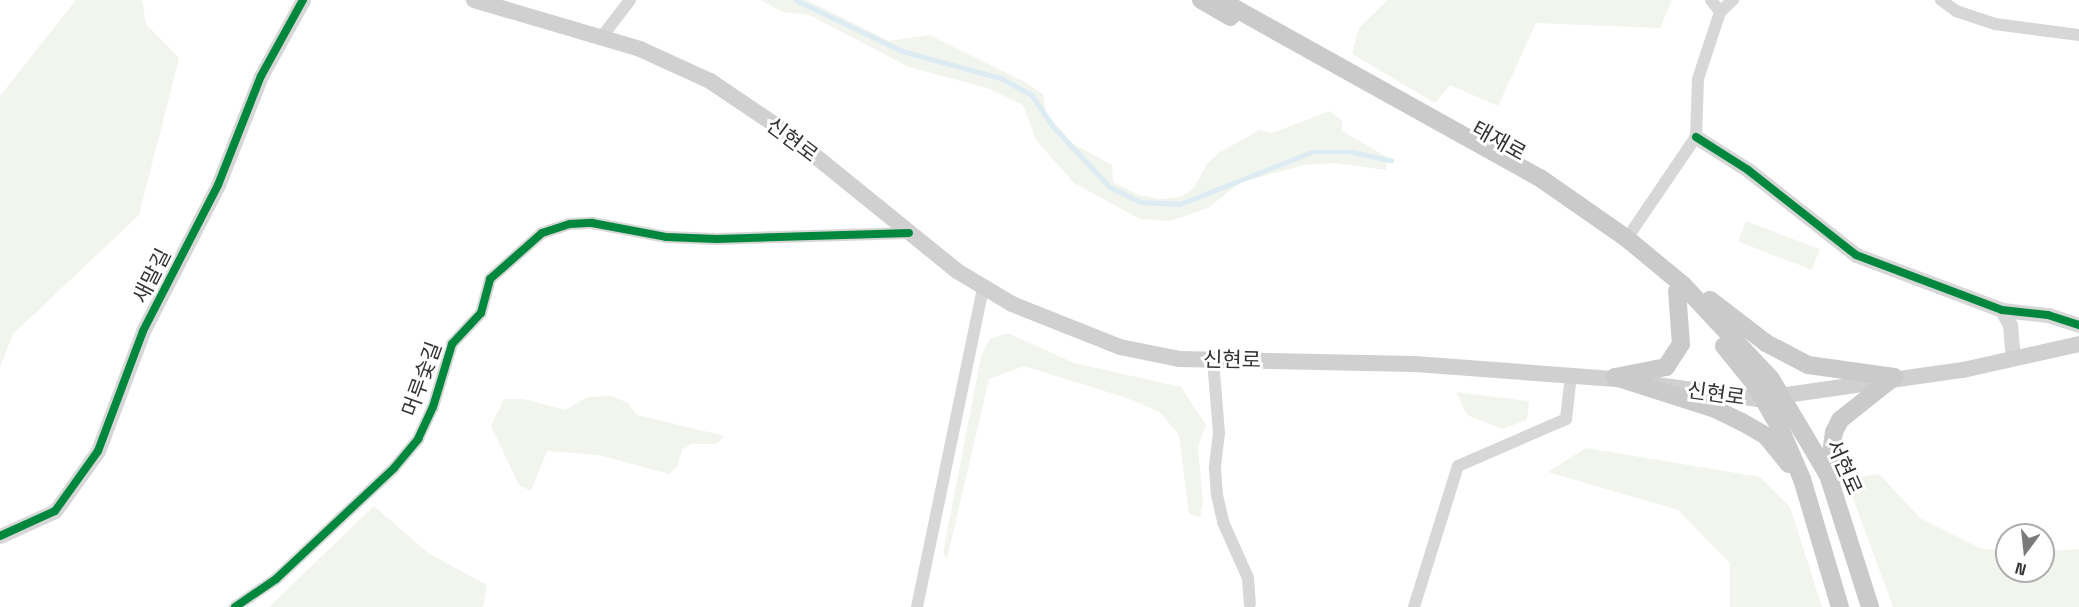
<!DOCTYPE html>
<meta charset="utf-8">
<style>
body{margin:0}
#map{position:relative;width:2079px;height:607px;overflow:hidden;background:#fff;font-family:"Space Grotesk","Noto Sans KR",sans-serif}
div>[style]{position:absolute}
.green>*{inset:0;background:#f1f5ed;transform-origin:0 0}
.stream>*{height:4.5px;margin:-2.25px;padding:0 2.25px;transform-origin:2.25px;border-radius:2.25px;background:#ddebf3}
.minor>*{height:12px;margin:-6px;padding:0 6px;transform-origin:6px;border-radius:6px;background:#d7d7d7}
.tertiary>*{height:15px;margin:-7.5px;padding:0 7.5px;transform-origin:7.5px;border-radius:7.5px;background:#d7d7d7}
.secondary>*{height:16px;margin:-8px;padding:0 8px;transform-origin:8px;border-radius:8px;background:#d0d0d0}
.primary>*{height:18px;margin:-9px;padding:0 9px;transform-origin:9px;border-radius:9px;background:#cacaca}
.cycleway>*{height:8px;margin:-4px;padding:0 4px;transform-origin:4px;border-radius:4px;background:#00873e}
span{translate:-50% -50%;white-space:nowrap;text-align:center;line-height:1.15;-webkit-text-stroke:6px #fff;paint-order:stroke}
.street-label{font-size:21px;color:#333}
.north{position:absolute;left:1995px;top:523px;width:60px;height:60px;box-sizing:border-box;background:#fff;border:2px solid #adadad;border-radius:50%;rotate:195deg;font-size:16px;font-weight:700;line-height:24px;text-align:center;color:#333}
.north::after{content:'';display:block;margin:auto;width:21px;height:27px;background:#7a7a7a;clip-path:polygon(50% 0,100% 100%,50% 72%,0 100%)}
</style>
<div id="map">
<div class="green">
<div style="clip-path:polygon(76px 0,142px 0,146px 24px,179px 58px,139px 215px,13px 334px,0 367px,0 96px)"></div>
<div style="clip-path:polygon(760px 0,807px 0,889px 41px,929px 35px,1021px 80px,1043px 94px,1046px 113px,1072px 143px,1112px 165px,1113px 182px,1139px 195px,1160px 199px,1180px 197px,1193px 189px,1207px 164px,1220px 152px,1260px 130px,1272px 133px,1330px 111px,1342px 121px,1342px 131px,1387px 157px,1386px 170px,1335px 163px,1304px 165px,1241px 182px,1208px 208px,1170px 221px,1140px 219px,1074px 183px,1036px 140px,1023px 105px,987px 88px,909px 67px,809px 15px,783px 12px)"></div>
<div style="clip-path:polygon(1388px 0,1672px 0,1660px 28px,1536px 23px,1498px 106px,1450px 85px,1435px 103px,1352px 54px,1359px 28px)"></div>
<div style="left:1746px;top:221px;width:79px;height:22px;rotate:21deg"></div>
<div style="clip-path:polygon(1008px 333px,1074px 363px,1181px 387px,1206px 425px,1198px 447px,1203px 503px,1200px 517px,1189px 514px,1179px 435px,1160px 412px,1127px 398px,1024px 366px,989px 379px,947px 559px,943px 553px,981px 357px,990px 339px)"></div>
<div style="clip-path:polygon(1456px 392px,1529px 401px,1527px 420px,1502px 429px,1467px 415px)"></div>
<div style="clip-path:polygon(612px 396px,628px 403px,637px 415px,725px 436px,716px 444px,691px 444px,682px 450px,677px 467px,669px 474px,599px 455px,547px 451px,531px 491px,519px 485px,491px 426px,504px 399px,524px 399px,565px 410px,588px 397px)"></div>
<div style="clip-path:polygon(1586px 448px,1760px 477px,1790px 507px,1822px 607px,1730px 607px,1730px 563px,1678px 510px,1548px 472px)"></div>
<div style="clip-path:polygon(1879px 474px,1920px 518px,1982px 549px,2007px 550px,2007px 571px,2043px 571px,2043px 552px,2079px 549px,2079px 607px,1893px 607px,1846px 479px)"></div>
<div style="clip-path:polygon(374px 506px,428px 553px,487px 585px,483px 607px,269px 607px)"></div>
</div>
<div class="stream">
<div style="left:796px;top:0;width:118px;rotate:25.7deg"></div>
<div style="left:902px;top:51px;width:103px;rotate:15.3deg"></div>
<div style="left:1001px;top:78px;width:35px;rotate:29deg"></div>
<div style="left:1032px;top:95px;width:36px;rotate:56deg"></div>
<div style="left:1052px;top:125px;width:85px;rotate:46.9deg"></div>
<div style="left:1110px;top:187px;width:34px;rotate:26deg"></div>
<div style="left:1141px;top:202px;width:39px;rotate:3deg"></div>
<div style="left:1180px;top:204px;width:142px;rotate:-21.5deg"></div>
<div style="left:1312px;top:152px;width:40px"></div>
<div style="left:1352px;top:152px;width:40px;rotate:12deg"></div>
</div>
<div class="minor">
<div style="left:1711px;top:0;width:15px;rotate:53deg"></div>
<div style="left:1941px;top:0;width:19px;rotate:36deg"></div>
<div style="left:1956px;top:11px;width:41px;rotate:18.4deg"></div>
<div style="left:1995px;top:24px;width:85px;rotate:7.5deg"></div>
<div style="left:601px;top:38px;width:48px;rotate:-52.7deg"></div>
<div style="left:1632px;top:231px;width:114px;rotate:-55.8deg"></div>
<div style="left:1696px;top:137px;width:58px;rotate:-88deg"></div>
<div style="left:1698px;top:79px;width:71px;rotate:-71.8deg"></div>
<div style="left:1720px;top:12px;width:18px;rotate:-43deg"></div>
<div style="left:1213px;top:360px;width:73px;rotate:85.3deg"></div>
<div style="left:1219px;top:433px;width:35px;rotate:97deg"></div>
<div style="left:1215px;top:468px;width:27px;rotate:86deg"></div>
<div style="left:1217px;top:495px;width:28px;rotate:77deg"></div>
<div style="left:1223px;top:522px;width:61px;rotate:65.9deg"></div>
<div style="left:1248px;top:578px;width:26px;rotate:86deg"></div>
<div style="left:235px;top:607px;width:50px;rotate:-34.3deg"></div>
<div style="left:276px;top:579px;width:162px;rotate:-43.2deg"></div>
<div style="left:394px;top:468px;width:38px;rotate:-50deg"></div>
<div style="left:418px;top:439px;width:35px;rotate:-65deg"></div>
<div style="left:433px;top:407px;width:66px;rotate:-73.2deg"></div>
<div style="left:452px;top:344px;width:42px;rotate:-46.9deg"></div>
<div style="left:481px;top:313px;width:35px;rotate:-75deg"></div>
<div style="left:490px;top:279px;width:69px;rotate:-41.5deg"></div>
<div style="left:542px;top:233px;width:29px;rotate:-18deg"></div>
<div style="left:570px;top:224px;width:22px;rotate:-3deg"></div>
<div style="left:592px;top:223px;width:75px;rotate:10.7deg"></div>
<div style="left:666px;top:237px;width:51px;rotate:2.2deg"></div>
<div style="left:717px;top:239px;width:192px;rotate:-1.8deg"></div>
<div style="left:917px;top:607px;width:327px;rotate:-78.3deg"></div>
<div style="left:1414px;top:607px;width:148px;rotate:-72.7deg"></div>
<div style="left:1458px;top:466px;width:118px;rotate:-23.5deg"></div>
<div style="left:1566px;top:419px;width:44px;rotate:-83.5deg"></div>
</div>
<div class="tertiary">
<div style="left:1696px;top:137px;width:62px;rotate:32.4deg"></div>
<div style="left:1748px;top:170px;width:137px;rotate:38.2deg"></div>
<div style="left:1856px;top:255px;width:156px;rotate:20.6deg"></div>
<div style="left:2002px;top:310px;width:46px;rotate:6.2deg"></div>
<div style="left:2048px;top:315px;width:33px;rotate:18deg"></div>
<div style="left:2002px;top:310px;width:17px;rotate:62deg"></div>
<div style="left:2010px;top:325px;width:33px;rotate:85deg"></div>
<div style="left:0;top:536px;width:60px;rotate:-24.4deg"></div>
<div style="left:55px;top:511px;width:74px;rotate:-54.4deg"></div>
<div style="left:98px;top:451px;width:128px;rotate:-69.4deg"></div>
<div style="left:143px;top:331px;width:164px;rotate:-62.8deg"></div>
<div style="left:218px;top:185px;width:117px;rotate:-68.5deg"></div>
<div style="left:261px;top:76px;width:87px;rotate:-61.1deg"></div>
</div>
<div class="secondary">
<div style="left:474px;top:0;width:173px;rotate:16.4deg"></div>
<div style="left:640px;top:49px;width:77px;rotate:24.6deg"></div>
<div style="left:710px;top:81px;width:88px;rotate:33.9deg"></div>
<div style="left:783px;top:130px;width:224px;rotate:39deg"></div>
<div style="left:957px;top:271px;width:64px;rotate:31deg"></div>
<div style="left:1012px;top:304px;width:116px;rotate:21.7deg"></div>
<div style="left:1120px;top:347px;width:60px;rotate:11.5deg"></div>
<div style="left:1179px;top:359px;width:236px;rotate:1.2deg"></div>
<div style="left:1415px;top:364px;width:215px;rotate:4.3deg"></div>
<div style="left:1657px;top:385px;width:102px;rotate:7.9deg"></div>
<div style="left:1758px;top:399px;width:207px;rotate:-8.1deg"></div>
<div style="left:1963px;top:370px;width:119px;rotate:-12.6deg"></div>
</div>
<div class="primary">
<div style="left:1201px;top:0;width:34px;rotate:30deg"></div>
<div style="left:1220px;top:0;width:366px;rotate:29.1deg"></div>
<div style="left:1540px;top:178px;width:103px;rotate:34.8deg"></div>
<div style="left:1625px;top:237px;width:75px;rotate:39.6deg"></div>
<div style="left:1683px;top:285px;width:129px;rotate:46.9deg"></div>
<div style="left:1771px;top:379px;width:112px;rotate:59.3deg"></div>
<div style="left:1828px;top:475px;width:139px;rotate:72.3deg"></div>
<div style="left:1710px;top:300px;width:71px;rotate:37.5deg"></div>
<div style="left:1766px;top:343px;width:47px;rotate:27.6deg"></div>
<div style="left:1808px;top:365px;width:87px;rotate:7.9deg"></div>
<div style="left:1724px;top:346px;width:48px;rotate:51deg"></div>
<div style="left:1754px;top:383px;width:52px;rotate:60deg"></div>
<div style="left:1780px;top:428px;width:56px;rotate:66.7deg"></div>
<div style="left:1802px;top:479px;width:134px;rotate:73.5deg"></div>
<div style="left:1615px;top:377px;width:105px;rotate:17.7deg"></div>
<div style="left:1715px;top:409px;width:30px;rotate:26deg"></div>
<div style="left:1742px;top:422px;width:28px;rotate:30deg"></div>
<div style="left:1766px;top:436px;width:36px;rotate:51deg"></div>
<div style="left:1615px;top:377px;width:52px;rotate:-11.1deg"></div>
<div style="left:1666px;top:367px;width:27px;rotate:-57deg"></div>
<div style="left:1681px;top:344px;width:53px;rotate:-94.3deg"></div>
<div style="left:1828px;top:475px;width:43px;rotate:-82.1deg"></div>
<div style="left:1834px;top:432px;width:13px;rotate:-63deg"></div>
<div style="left:1840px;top:420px;width:69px;rotate:-38.5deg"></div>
</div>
<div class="cycleway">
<div style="left:1696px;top:137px;width:62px;rotate:32.4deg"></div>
<div style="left:1748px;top:170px;width:137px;rotate:38.2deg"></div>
<div style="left:1856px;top:255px;width:156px;rotate:20.6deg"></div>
<div style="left:2002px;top:310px;width:46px;rotate:6.2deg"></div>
<div style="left:2048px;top:315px;width:33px;rotate:18deg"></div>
<div style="left:0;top:536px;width:60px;rotate:-24.4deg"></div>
<div style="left:55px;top:511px;width:74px;rotate:-54.4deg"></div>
<div style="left:98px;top:451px;width:128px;rotate:-69.4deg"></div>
<div style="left:143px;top:331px;width:164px;rotate:-62.8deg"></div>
<div style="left:218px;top:185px;width:117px;rotate:-68.5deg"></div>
<div style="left:261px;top:76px;width:87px;rotate:-61.1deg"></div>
<div style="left:235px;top:607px;width:50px;rotate:-34.3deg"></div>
<div style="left:276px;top:579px;width:162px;rotate:-43.2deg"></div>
<div style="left:394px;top:468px;width:38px;rotate:-50deg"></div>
<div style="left:418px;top:439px;width:35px;rotate:-65deg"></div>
<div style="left:433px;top:407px;width:66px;rotate:-73.2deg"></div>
<div style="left:452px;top:344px;width:42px;rotate:-46.9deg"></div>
<div style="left:481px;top:313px;width:35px;rotate:-75deg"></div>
<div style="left:490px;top:279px;width:69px;rotate:-41.5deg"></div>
<div style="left:542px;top:233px;width:29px;rotate:-18deg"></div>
<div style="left:570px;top:224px;width:22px;rotate:-3deg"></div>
<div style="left:592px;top:223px;width:75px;rotate:10.7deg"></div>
<div style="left:666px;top:237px;width:51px;rotate:2.2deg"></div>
<div style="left:717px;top:239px;width:192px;rotate:-1.8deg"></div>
</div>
<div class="street-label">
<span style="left:792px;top:140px;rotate:37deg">신현로</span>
<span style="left:1499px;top:141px;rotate:29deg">태재로</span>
<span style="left:152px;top:276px;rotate:-63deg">새말길</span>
<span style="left:1232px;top:360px;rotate:1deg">신현로</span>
<span style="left:422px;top:379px;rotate:-70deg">머루숯길</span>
<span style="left:1716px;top:394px;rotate:8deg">신현로</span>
<span style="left:1844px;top:467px;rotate:66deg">서현로</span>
</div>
<div class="north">N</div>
</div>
